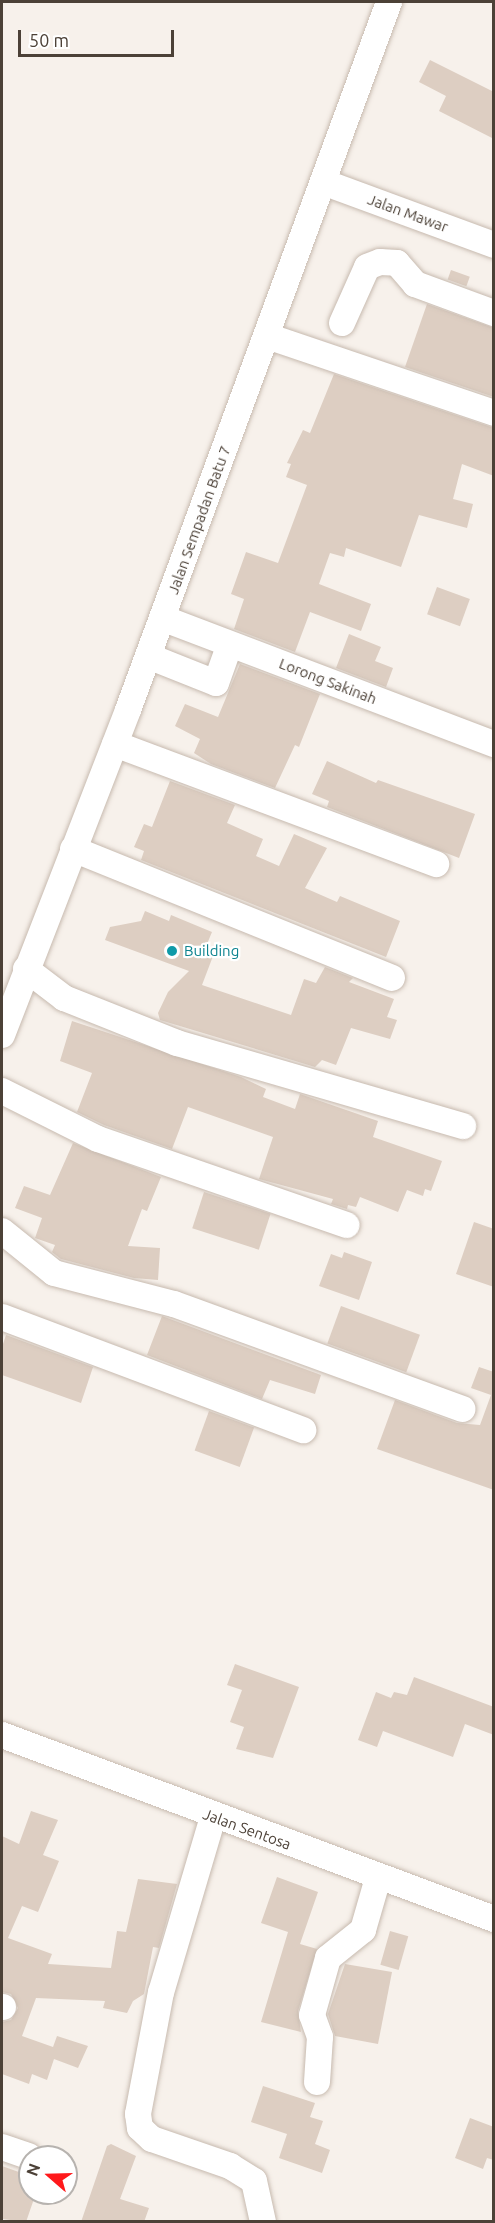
<!DOCTYPE html>
<style>
body{margin:0}
#map{position:relative;width:495px;height:2223px;overflow:hidden;background:#f7f1eb;font-family:Ubuntu,sans-serif}
div>[style]{position:absolute}
.building>*{inset:0;background:#ddcec2;transform-origin:0 0}
.roads{filter:drop-shadow(0 0 2px #c7baaf) drop-shadow(0 0 2px #c7baaf)}
.minor>*{height:26px;margin:-13px;padding:0 13px;transform-origin:13px;border-radius:13px;background:#fff}
.dots>*{width:16px;height:16px;translate:-50% -50%;box-sizing:border-box;border:3px solid #fff;border-radius:50%}
span{translate:-50% -50%;white-space:nowrap;text-align:center;line-height:1.15;-webkit-text-stroke:4.5px #fff;paint-order:stroke}
.street-label{font-size:15px;color:#4c4137}
.culture-label{font-size:15px;color:#0d838f}
.left{translate:0 -50%;text-align:left}
.frame{position:absolute;inset:0;border:3px solid #4c4137;pointer-events:none}
.north{position:absolute;left:18px;top:2145px;width:60px;height:60px;box-sizing:border-box;background:#fff;border:2px solid #b7b3af;border-radius:50%;rotate:290deg;font-size:16px;font-weight:700;line-height:24px;text-align:center;color:#4c4137}
.north::after{content:'';display:block;margin:auto;width:21px;height:27px;background:#ff191b;clip-path:polygon(50% 0,100% 100%,50% 72%,0 100%)}
.scale{position:absolute;left:18px;top:30px;width:156px;height:27px;box-sizing:border-box;border:3px solid #4c4137;border-top:0;padding-left:8px;font-size:18px;line-height:21px;white-space:nowrap;color:#4c4137;-webkit-text-stroke:4px #fff;paint-order:stroke}
</style>
<div id="map">
<div class="building">
<div style="clip-path:polygon(430px 60px,494px 92px,494px 139px,439px 111px,446px 96px,419px 82px)"></div>
<div style="left:451px;top:270px;width:20px;height:10px;rotate:20deg"></div>
<div style="clip-path:polygon(427px 304px,494px 328px,494px 397px,405px 367px)"></div>
<div style="clip-path:polygon(334px 374px,494px 428px,494px 476px,462px 464px,453px 499px,473px 504px,467px 528px,419px 515px,401px 567px,346px 548px,344px 557px,330px 553px,319px 584px,371px 604px,361px 631px,310px 612px,295px 652px,234px 629px,244px 599px,231px 594px,246px 552px,278px 563px,307px 485px,286px 477px,291px 464px,287px 463px,303px 430px,310px 433px)"></div>
<div style="left:437px;top:587px;width:35px;height:29px;rotate:20deg"></div>
<div style="clip-path:polygon(349px 634px,381px 647px,375px 661px,393px 668px,386px 687px,336px 668px)"></div>
<div style="clip-path:polygon(240px 664px,320px 694px,299px 747px,295px 745px,275px 788px,211px 764px,194px 753px,200px 739px,175px 726px,185px 704px,218px 717px)"></div>
<div style="clip-path:polygon(327px 761px,376px 783px,378px 780px,475px 814px,459px 858px,327px 807px,329px 801px,312px 794px)"></div>
<div style="clip-path:polygon(170px 781px,235px 805px,227px 823px,263px 839px,256px 856px,279px 866px,294px 834px,327px 848px,305px 888px,337px 902px,340px 896px,400px 921px,386px 957px,141px 860px,144px 851px,134px 847px,144px 824px,152px 827px)"></div>
<div style="clip-path:polygon(145px 911px,169px 921px,171px 915px,212px 932px,207px 944px,209px 951px,218px 943px,202px 985px,291px 1015px,304px 979px,316px 983px,325px 967px,353px 978px,349px 982px,394px 999px,387px 1017px,397px 1020px,390px 1039px,351px 1028px,336px 1065px,322px 1060px,315px 1067px,160px 1020px,158px 1013px,168px 992px,189px 971px,105px 940px,110px 927px,141px 921px)"></div>
<div style="clip-path:polygon(72px 1021px,241px 1077px,266px 1089px,263px 1097px,295px 1109px,300px 1094px,378px 1121px,373px 1137px,442px 1161px,431px 1191px,425px 1189px,423px 1196px,407px 1190px,398px 1212px,360px 1197px,356px 1207px,348px 1205px,347px 1209px,331px 1204px,333px 1199px,259px 1179px,273px 1137px,188px 1107px,172px 1149px,104px 1125px,77px 1112px,92px 1073px,60px 1061px)"></div>
<div style="clip-path:polygon(73px 1143px,161px 1177px,147px 1211px,142px 1209px,128px 1246px,160px 1248px,158px 1280px,134px 1278px,61px 1259px,52px 1252px,55px 1245px,35px 1238px,42px 1218px,15px 1208px,24px 1186px,50px 1195px)"></div>
<div style="left:204px;top:1192px;width:70px;height:38px;rotate:18deg"></div>
<div style="clip-path:polygon(474px 1222px,494px 1229px,494px 1287px,456px 1274px)"></div>
<div style="clip-path:polygon(344px 1252px,372px 1262px,359px 1300px,319px 1286px,331px 1254px,342px 1258px)"></div>
<div style="left:341px;top:1306px;width:84px;height:40px;rotate:20deg"></div>
<div style="clip-path:polygon(162px 1316px,321px 1375px,315px 1394px,270px 1380px,262px 1399px,147px 1355px)"></div>
<div style="clip-path:polygon(6px 1335px,93px 1367px,81px 1403px,2px 1375px,2px 1347px)"></div>
<div style="clip-path:polygon(479px 1367px,494px 1372px,494px 1490px,377px 1449px,395px 1400px,457px 1423px,480px 1425px,491px 1395px,471px 1388px)"></div>
<div style="left:209px;top:1411px;width:48px;height:42px;rotate:20deg"></div>
<div style="clip-path:polygon(235px 1664px,299px 1687px,273px 1758px,236px 1749px,244px 1727px,230px 1722px,242px 1690px,227px 1685px)"></div>
<div style="clip-path:polygon(414px 1677px,494px 1707px,494px 1735px,465px 1724px,453px 1757px,383px 1731px,377px 1747px,358px 1740px,376px 1692px,391px 1698px,394px 1692px,407px 1695px)"></div>
<div style="clip-path:polygon(31px 1811px,58px 1820px,43px 1855px,59px 1861px,38px 1912px,22px 1906px,8px 1938px,52px 1954px,48px 1964px,111px 1968px,117px 1931px,126px 1932px,138px 1879px,177px 1884px,159px 1948px,153px 1947px,144px 1994px,133px 2001px,127px 2013px,103px 2008px,105px 2001px,36px 1998px,22px 2036px,53px 2047px,57px 2036px,88px 2046px,78px 2068px,54px 2059px,47px 2080px,32px 2074px,29px 2084px,2px 2074px,2px 2022px,11px 2020px,18px 2008px,11px 1994px,2px 1992px,2px 1836px,19px 1844px)"></div>
<div style="clip-path:polygon(277px 1877px,318px 1892px,300px 1944px,317px 1949px,298px 2011px,301px 2032px,261px 2022px,288px 1932px,261px 1923px)"></div>
<div style="left:390px;top:1931px;width:19px;height:35px;rotate:16deg"></div>
<div style="clip-path:polygon(345px 1964px,392px 1972px,378px 2044px,335px 2036px,328px 2014px)"></div>
<div style="clip-path:polygon(263px 2086px,315px 2103px,310px 2117px,323px 2121px,315px 2144px,330px 2150px,322px 2173px,279px 2158px,287px 2134px,251px 2122px)"></div>
<div style="clip-path:polygon(470px 2118px,494px 2127px,494px 2160px,487px 2158px,483px 2169px,455px 2158px)"></div>
<div style="clip-path:polygon(111px 2144px,136px 2156px,120px 2199px,149px 2208px,144px 2222px,81px 2222px,107px 2146px)"></div>
<div style="clip-path:polygon(2px 2166px,30px 2176px,30px 2193px,36px 2193px,26px 2222px,2px 2219px)"></div>
</div>
<div class="roads">
<div class="minor">
<div style="left:323px;top:182px;width:182px;rotate:20.2deg"></div>
<div style="left:342px;top:323px;width:61px;rotate:-65.9deg"></div>
<div style="left:367px;top:267px;width:14px;rotate:-21deg"></div>
<div style="left:380px;top:262px;width:17px;rotate:3deg"></div>
<div style="left:397px;top:263px;width:28px;rotate:49deg"></div>
<div style="left:415px;top:284px;width:84px;rotate:20.2deg"></div>
<div style="left:267px;top:336px;width:240px;rotate:18.7deg"></div>
<div style="left:162px;top:618px;width:355px;rotate:20.8deg"></div>
<div style="left:148px;top:656px;width:73px;rotate:21.7deg"></div>
<div style="left:216px;top:683px;width:41px;rotate:-70.3deg"></div>
<div style="left:115px;top:744px;width:343px;rotate:20.5deg"></div>
<div style="left:73px;top:849px;width:344px;rotate:22deg"></div>
<div style="left:26px;top:969px;width:48px;rotate:37.3deg"></div>
<div style="left:64px;top:998px;width:122px;rotate:21.7deg"></div>
<div style="left:177px;top:1043px;width:298px;rotate:16.2deg"></div>
<div style="left:2px;top:1035px;width:349px;rotate:-68.8deg"></div>
<div style="left:128px;top:710px;width:755px;rotate:-69.76deg"></div>
<div style="left:2px;top:1091px;width:107px;rotate:26.6deg"></div>
<div style="left:98px;top:1139px;width:263px;rotate:19.1deg"></div>
<div style="left:2px;top:1231px;width:67px;rotate:38.9deg"></div>
<div style="left:54px;top:1273px;width:124px;rotate:14.5deg"></div>
<div style="left:174px;top:1304px;width:307px;rotate:20deg"></div>
<div style="left:2px;top:1317px;width:322px;rotate:20.6deg"></div>
<div style="left:2px;top:1735px;width:525px;rotate:20.5deg"></div>
<div style="left:213px;top:1817px;width:183px;rotate:106.5deg"></div>
<div style="left:161px;top:1992px;width:124px;rotate:100.7deg"></div>
<div style="left:138px;top:2114px;width:14px;rotate:82deg"></div>
<div style="left:140px;top:2128px;width:16px;rotate:43deg"></div>
<div style="left:152px;top:2139px;width:83px;rotate:19.1deg"></div>
<div style="left:230px;top:2166px;width:28px;rotate:32deg"></div>
<div style="left:254px;top:2181px;width:42px;rotate:77.6deg"></div>
<div style="left:2px;top:2007px;width:1px"></div>
<div style="left:317px;top:2082px;width:45px;rotate:-86.2deg"></div>
<div style="left:320px;top:2037px;width:23px;rotate:-110deg"></div>
<div style="left:312px;top:2015px;width:59px;rotate:-74.3deg"></div>
<div style="left:328px;top:1958px;width:45px;rotate:-38.7deg"></div>
<div style="left:363px;top:1930px;width:54px;rotate:-73.9deg"></div>
<div style="left:2px;top:2147px;width:28px;rotate:19deg"></div>
</div>
</div>
<div class="dots">
<div style="left:172px;top:951px;background:#0f9aa8"></div>
</div>
<div class="street-label">
<span style="left:408px;top:213px;rotate:20deg">Jalan Mawar</span>
<span style="left:199px;top:520px;rotate:-70deg">Jalan Sempadan Batu 7</span>
<span style="left:328px;top:681px;rotate:21deg">Lorong Sakinah</span>
<span style="left:247px;top:1829px;rotate:20deg">Jalan Sentosa</span>
</div>
<div class="culture-label">
<span class="left" style="left:184px;top:951px">Building</span>
</div>
<div class="frame"></div>
<div class="north">N</div>
<div class="scale">50 m</div>
</div>
